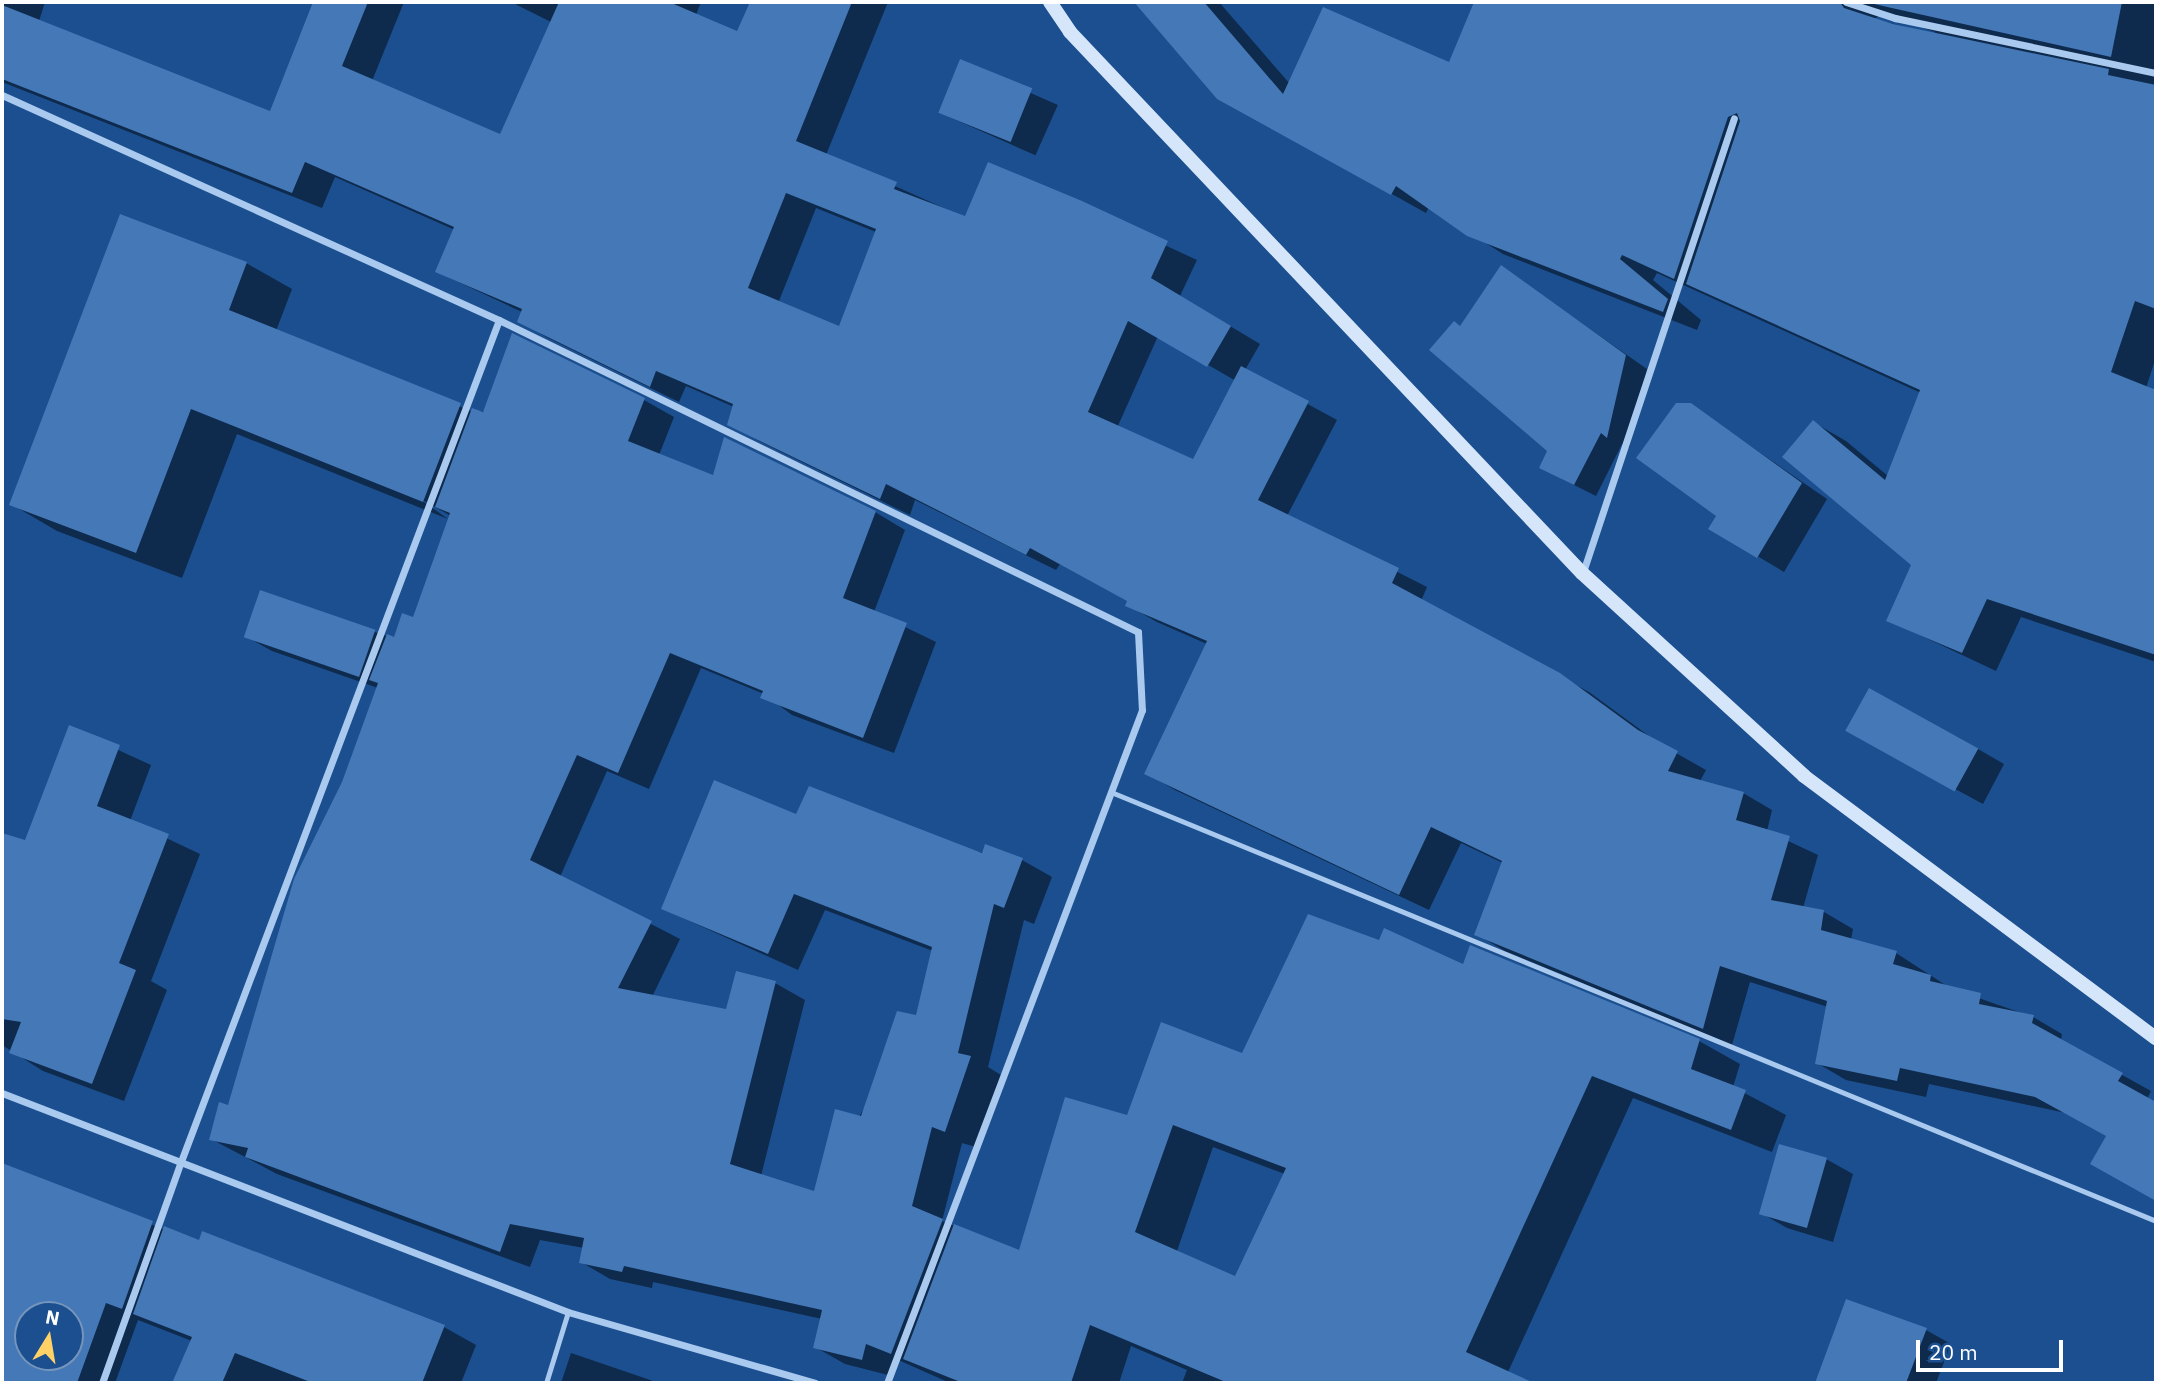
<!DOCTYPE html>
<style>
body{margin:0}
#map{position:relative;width:2158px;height:1385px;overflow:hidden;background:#1b4f8f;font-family:"IBM Plex Sans",sans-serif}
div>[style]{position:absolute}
.shadow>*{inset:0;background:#0007;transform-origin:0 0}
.building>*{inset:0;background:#4478b7;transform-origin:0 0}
.lane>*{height:5px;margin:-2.5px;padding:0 2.5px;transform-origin:2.5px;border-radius:2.5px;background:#a9c9ee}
.street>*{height:7px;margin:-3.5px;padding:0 3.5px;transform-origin:3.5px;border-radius:3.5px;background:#a9c9ee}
.secondary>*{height:14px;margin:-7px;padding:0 7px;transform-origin:7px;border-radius:7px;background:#d6e6fa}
span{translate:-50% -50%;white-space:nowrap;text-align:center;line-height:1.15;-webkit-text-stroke:5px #1b4f8f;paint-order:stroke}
.frame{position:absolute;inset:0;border:4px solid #fff;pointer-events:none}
.north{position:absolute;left:14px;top:1301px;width:70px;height:70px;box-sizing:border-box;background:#1b4f8f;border:2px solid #7695bc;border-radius:50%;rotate:11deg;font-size:19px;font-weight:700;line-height:28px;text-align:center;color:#fff}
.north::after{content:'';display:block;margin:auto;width:24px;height:32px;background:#ffd166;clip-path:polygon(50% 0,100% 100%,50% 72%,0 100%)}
.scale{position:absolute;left:1916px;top:1340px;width:147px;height:32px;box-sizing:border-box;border:4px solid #fff;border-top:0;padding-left:9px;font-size:21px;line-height:24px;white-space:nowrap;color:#fff;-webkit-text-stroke:5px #1b4f8f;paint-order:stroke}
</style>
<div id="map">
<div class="shadow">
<div style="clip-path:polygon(evenodd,2px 2px,45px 2px,39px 21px,271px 113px,315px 2px,404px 2px,372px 81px,501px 136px,551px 22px,511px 2px,701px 2px,696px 15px,738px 33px,752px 2px,888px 2px,826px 155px,966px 218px,989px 164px,1197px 260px,1180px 296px,1260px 344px,1245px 370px,1337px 420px,1287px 516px,1427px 587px,1421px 601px,1589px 692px,1660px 744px,1706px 770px,1700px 781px,1743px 793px,1772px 810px,1767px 831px,1818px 855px,1803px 908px,1824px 912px,1853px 929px,1851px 940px,1896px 953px,1950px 988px,2033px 1017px,2062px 1034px,2061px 1041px,2151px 1091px,2147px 1099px,2156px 1104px,2156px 1199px,2093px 1163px,2108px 1136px,2066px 1113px,1929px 1084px,1926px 1097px,1846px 1080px,1817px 1063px,1828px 1007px,1750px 982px,1732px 1045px,1505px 951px,1476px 934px,1503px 863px,1461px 843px,1429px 910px,1175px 790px,1146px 773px,1207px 644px,1157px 622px,1127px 605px,1129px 601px,1060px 564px,1056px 570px,915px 500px,910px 515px,759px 441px,729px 424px,734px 407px,686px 386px,679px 402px,548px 338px,519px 321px,522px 312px,437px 272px,455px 230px,335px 177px,322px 208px,2px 82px,2px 2px,816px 208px,876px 232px,840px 328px,779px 301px,816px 208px,2px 2px,1158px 336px,1236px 381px,1194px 462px,1117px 428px,1158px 336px)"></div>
<div style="clip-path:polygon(evenodd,1136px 2px,1219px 2px,1290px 84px,1449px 65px,1476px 2px,2156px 2px,2156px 357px,2146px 388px,2156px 392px,2156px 662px,2021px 617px,1996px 671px,1888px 620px,1913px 564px,1813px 422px,1846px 441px,1888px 476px,1921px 393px,1657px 273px,1653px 280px,1701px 320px,1697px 330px,1503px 254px,1429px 207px,1426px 213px,1219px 98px,1136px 2px,1882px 14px,1935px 32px,1934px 34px,1874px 19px,1882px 14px)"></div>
<div style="left:961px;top:62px;width:106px;height:55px;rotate:24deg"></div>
<div style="clip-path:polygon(evenodd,246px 263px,292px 289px,276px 331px,473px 412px,644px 400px,674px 417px,659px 455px,714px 478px,875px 512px,905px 530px,874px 612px,936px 642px,894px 753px,792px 715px,764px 694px,701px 668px,649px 789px,607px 771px,560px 877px,680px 939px,652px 997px,727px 1011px,775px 983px,805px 1000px,761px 1176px,815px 1193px,917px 1017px,933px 951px,825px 910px,798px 970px,663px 909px,797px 817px,1022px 860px,1052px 877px,1034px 924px,1024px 920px,988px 1067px,1001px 1075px,976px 1147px,962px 1143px,942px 1221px,1020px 1252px,1128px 1117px,1243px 1055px,1380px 942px,1699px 1041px,1740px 1064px,1733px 1087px,1786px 1115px,1772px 1152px,1633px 1098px,1508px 1372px,1530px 1383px,1182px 1383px,1187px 1370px,1131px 1346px,1119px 1383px,950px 1383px,896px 1359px,892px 1376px,845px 1364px,815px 1347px,822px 1319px,653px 1282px,652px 1288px,610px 1279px,581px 1262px,584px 1248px,540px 1240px,530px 1267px,277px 1174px,211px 1139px,229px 1107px,378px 688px,272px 651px,245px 636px,261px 592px,395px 639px,414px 619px,451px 516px,417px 497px,448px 519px,237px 434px,182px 578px,57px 531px,11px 504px,246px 263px,1213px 1147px,1285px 1174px,1236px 1278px,1177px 1251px,1213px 1147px)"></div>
<div style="clip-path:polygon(1502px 268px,1647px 369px,1629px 448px,1622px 444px,1596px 496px,1562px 479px,1549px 451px,1461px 327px)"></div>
<div style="clip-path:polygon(1691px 405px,1827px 499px,1784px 572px,1710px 528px,1718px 516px)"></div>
<div style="clip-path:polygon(70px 728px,151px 765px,130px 821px,200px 854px,151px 981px,167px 990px,124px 1101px,43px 1071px,2px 1045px,2px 835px,26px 843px)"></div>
<div style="clip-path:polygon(1874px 745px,1978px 749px,2004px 764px,1983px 804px)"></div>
<div style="clip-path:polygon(1826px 1159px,1853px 1174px,1833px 1242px,1787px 1228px,1761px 1213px)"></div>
<div style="clip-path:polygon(evenodd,2px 1164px,165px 1230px,444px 1327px,476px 1345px,461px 1383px,173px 1383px,192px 1341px,138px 1320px,115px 1383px,2px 1383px,2px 1164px,28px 1315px,70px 1315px,70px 1357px,28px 1357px,28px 1315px)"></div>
<div style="clip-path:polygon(1854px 1304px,1926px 1330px,1951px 1344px,1936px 1383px,1832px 1383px)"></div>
<div style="clip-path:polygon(571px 1353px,659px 1383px,561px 1383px)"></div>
</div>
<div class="building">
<div style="clip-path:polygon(evenodd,313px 2px,368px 2px,342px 66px,500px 134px,559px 2px,669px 2px,737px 31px,750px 2px,852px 2px,796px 141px,897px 182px,894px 189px,965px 216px,988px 162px,1082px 201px,1168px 241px,1151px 278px,1231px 326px,1207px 367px,1128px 321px,1088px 412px,1193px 459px,1241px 366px,1309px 401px,1258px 500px,1399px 568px,1392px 583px,1560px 673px,1638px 730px,1678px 751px,1668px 771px,1744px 792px,1736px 820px,1790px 836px,1771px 900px,1824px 910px,1821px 930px,1897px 951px,1893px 964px,1931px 975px,1930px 981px,1981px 993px,1979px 1004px,2034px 1015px,2032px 1023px,2123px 1073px,2118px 1081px,2156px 1102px,2156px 1201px,2090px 1164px,2106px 1136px,2035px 1097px,1900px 1068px,1897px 1081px,1815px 1064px,1827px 1001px,1720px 966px,1703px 1029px,1474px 935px,1502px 861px,1431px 827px,1399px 895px,1144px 774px,1207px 641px,1125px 606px,1127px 601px,1030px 548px,1026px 555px,886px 484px,880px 499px,727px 425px,733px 404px,656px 371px,650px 387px,517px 322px,522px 309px,435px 272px,454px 227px,305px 162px,292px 193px,2px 79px,2px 5px,270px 111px,313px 2px,786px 193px,876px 229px,839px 326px,748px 288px,786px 193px)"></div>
<div style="clip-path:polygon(1134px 2px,1204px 2px,1283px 94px,1323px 7px,1449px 62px,1474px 2px,1840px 2px,1844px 8px,1893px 24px,2109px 69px,2108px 75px,2156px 85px,2156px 309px,2135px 301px,2111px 372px,2156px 390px,2156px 655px,1987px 599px,1962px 653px,1886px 621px,1911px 565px,1782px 457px,1813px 420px,1885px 480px,1920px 390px,1686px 284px,1740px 121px,1737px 113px,1728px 117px,1674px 279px,1622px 255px,1620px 259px,1668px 299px,1663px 312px,1467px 236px,1396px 186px,1391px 195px,1217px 99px)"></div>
<div style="clip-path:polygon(1865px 2px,2122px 2px,2111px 57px)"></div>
<div style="left:960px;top:59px;width:78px;height:58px;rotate:22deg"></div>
<div style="clip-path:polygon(120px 214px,247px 262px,229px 310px,461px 403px,423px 502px,191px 409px,136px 553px,9px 505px)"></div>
<div style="clip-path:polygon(1501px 265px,1626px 355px,1607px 438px,1601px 433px,1574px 485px,1539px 468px,1547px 451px,1429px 350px,1454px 321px,1460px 326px)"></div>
<div style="clip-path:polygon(512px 333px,645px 398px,628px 441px,713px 475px,724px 437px,876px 511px,843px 598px,907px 623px,863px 738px,760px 698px,763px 691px,670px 653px,618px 773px,577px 755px,530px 860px,652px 921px,618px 988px,726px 1009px,736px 971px,776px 981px,730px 1164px,814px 1191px,835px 1109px,861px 1116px,897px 1011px,916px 1015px,932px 947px,794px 894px,768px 954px,661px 909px,714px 780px,796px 814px,809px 786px,982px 853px,985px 844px,1023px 858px,1004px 908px,994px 904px,958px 1053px,971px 1056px,945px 1132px,932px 1127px,912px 1206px,943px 1219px,891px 1354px,866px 1344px,862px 1360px,813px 1348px,822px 1310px,624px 1266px,622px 1272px,579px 1263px,584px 1238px,510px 1224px,500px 1252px,245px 1157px,248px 1148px,209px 1140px,219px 1102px,228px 1105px,294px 879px,342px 782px,378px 683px,369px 680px,387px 634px,394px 637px,402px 613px,413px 617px,450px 513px,435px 507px,472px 408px,483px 412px)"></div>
<div style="clip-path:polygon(1676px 403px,1691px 403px,1802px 483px,1757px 558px,1708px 529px,1716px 516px,1636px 458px)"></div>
<div style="left:260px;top:590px;width:122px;height:50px;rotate:19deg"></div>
<div style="left:1869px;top:688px;width:125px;height:49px;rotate:29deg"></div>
<div style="clip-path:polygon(69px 725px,120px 745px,97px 806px,169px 834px,119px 963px,136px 970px,92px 1084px,9px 1053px,21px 1022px,2px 1019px,2px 833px,25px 840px)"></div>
<div style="clip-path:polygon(evenodd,1308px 914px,1379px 940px,1384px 928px,1463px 964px,1470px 945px,1700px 1039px,1691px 1069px,1746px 1090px,1731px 1130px,1592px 1076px,1466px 1352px,1534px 1383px,1228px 1383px,1090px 1325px,1071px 1383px,963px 1383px,903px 1359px,954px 1224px,1019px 1250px,1065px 1097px,1127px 1115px,1161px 1022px,1242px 1053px,1308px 914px,1173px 1125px,1286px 1168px,1235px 1276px,1135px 1232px,1173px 1125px)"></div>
<div style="left:1779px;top:1144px;width:50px;height:73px;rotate:16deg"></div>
<div style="clip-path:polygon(evenodd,2px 1163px,153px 1221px,122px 1309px,106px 1303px,77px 1383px,2px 1383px,2px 1163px,28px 1315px,70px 1315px,70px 1357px,28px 1357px,28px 1315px)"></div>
<div style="clip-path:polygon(164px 1226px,199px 1240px,202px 1231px,445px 1325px,422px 1383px,313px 1383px,235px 1353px,222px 1383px,172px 1383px,192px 1337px,133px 1314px)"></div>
<div style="clip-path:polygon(1846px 1299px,1927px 1328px,1906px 1383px,1815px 1383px)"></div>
</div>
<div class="lane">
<div style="left:1111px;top:792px;width:1130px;rotate:22.32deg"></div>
<div style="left:546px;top:1383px;width:74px;rotate:-72.8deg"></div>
</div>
<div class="street">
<div style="left:1846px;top:2px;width:52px;rotate:18.1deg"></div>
<div style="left:1895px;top:18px;width:267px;rotate:11.9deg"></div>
<div style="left:2px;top:95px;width:546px;rotate:24.36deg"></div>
<div style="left:499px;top:320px;width:711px;rotate:26.02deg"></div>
<div style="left:1138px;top:632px;width:78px;rotate:87.1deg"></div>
<div style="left:1142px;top:710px;width:720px;rotate:110.75deg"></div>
<div style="left:1583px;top:572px;width:478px;rotate:-71.6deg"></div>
<div style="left:2px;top:1093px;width:607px;rotate:21.15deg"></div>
<div style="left:568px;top:1312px;width:257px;rotate:16deg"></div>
<div style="left:102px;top:1383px;width:232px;rotate:-70.4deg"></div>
<div style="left:180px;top:1164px;width:902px;rotate:-69.3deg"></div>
</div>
<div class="secondary">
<div style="left:1050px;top:2px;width:36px;rotate:56deg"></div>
<div style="left:1070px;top:32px;width:745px;rotate:46.58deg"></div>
<div style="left:1582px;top:573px;width:301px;rotate:42.4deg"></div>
<div style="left:1804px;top:776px;width:439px;rotate:36.7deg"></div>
</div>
<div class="frame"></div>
<div class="north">N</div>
<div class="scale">20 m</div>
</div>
